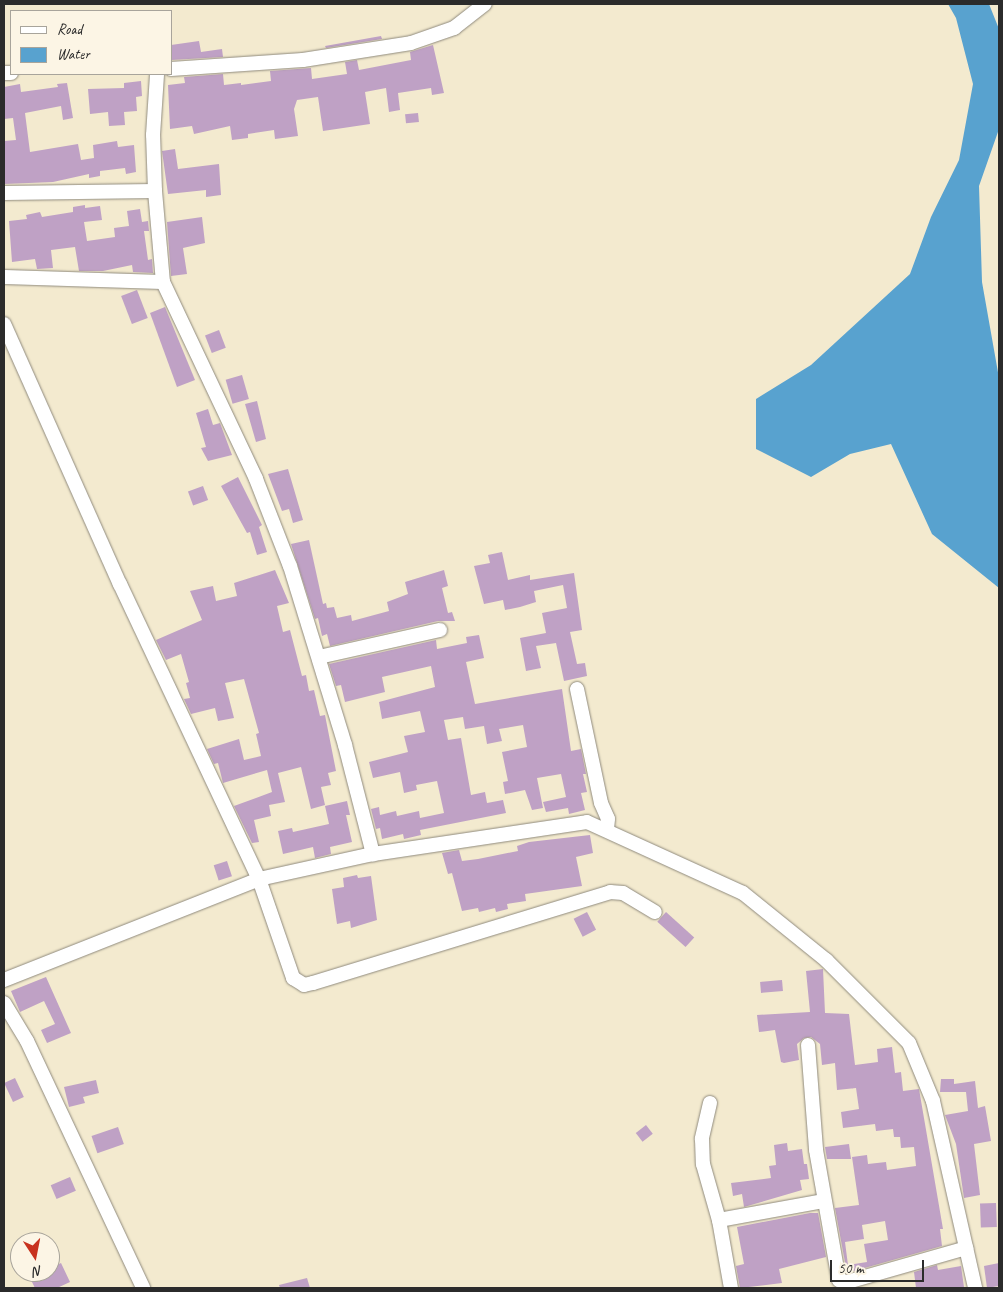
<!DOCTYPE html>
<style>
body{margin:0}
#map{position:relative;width:1003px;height:1292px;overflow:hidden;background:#f3eacf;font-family:Caveat,sans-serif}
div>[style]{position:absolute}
.water>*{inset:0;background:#58a2cf}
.building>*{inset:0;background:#bfa1c5;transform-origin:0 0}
.roads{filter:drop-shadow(0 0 1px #8f8a7d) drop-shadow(0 0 1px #8f8a7d)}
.street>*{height:14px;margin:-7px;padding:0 7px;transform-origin:7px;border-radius:7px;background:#fff}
span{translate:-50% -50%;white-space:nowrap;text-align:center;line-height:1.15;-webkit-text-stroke:5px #fcf5e5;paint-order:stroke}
.frame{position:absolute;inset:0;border:5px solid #2b2b2b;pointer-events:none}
.legend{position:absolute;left:10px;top:10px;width:162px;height:65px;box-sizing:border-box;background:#fcf5e5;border:1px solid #a8a49b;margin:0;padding:6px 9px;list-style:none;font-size:15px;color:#2b2b2b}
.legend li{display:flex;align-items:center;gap:10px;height:25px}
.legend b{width:25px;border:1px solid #a8a49b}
.north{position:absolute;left:10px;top:1232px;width:50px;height:50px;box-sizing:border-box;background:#fcf5e5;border:1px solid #a8a49b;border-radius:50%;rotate:169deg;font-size:14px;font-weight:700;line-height:20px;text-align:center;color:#2b2b2b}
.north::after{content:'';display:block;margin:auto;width:18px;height:22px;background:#c8321e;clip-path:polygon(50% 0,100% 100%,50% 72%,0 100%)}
.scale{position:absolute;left:830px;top:1260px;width:94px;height:22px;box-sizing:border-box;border:2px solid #2b2b2b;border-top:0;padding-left:6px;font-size:15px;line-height:18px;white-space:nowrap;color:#2b2b2b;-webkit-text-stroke:4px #fcf5e5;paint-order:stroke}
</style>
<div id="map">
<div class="water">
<div style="clip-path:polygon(948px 4px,989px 4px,999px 29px,999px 129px,979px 186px,982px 282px,999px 378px,999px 588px,932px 534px,891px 444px,850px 454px,811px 477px,756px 449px,756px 399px,811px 365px,910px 274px,931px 217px,959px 160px,973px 84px,956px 18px)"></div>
</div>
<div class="building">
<div style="clip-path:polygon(381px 36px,382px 39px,326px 48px,325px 46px)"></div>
<div style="clip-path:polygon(199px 41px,201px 52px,222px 49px,223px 57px,171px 60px,171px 45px)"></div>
<div style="clip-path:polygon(433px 45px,444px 93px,432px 95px,431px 88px,398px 93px,400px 110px,389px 112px,386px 88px,365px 92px,370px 124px,323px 131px,318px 97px,297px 100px,294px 109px,298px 136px,275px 139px,274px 130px,248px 134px,248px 138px,232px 140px,230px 126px,194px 134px,192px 126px,170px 129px,168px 85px,185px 83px,184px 77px,223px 74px,224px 85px,241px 83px,241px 85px,271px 81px,270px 71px,311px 68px,312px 79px,347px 74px,345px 62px,357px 60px,359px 70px,411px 60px,410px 52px)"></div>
<div style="clip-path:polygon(141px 81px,142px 96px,136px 97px,137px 111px,124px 112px,125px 125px,109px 126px,108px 112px,90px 114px,88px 89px,124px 88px,124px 83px)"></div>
<div style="clip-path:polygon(67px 83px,73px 118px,63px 120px,61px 106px,25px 113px,30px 152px,78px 144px,81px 160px,94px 158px,93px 145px,117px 141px,118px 147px,134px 145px,136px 172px,126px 174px,125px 168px,100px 171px,100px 176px,89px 178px,89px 174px,53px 182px,4px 184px,4px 141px,16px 140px,13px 118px,4px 119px,4px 87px,20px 84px,21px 92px,58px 87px,57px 84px)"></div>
<div style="left:418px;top:113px;width:9px;height:13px;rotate:84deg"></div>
<div style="clip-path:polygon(175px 149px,178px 169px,219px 164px,221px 195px,206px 197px,206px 190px,168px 194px,162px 151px)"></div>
<div style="clip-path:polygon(85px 205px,85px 208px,100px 206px,102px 220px,84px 222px,87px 241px,115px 237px,114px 228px,129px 226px,127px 211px,140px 209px,142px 222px,148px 221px,149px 231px,144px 231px,148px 260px,152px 259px,153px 273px,133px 272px,132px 265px,103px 271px,79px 271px,75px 247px,51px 250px,53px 268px,37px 269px,35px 259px,12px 262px,9px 221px,27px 219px,26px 215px,40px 212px,42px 217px,73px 212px,73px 207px)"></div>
<div style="clip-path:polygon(202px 217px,205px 243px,183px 248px,187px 274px,171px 276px,167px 222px)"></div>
<div style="left:137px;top:290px;width:30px;height:17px;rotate:69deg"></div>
<div style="clip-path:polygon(165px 307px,195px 380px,177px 387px,150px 313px)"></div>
<div style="left:219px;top:330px;width:19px;height:15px;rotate:69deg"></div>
<div style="left:242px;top:375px;width:25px;height:17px;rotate:74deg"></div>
<div style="clip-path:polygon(257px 401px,266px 439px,256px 442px,245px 404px)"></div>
<div style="clip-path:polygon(208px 409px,213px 425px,220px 423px,232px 455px,208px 461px,201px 448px,206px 447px,196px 413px)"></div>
<div style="clip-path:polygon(288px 469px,303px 520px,293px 523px,289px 509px,282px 511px,268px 474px)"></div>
<div style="clip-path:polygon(238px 477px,262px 525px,259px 527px,267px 552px,257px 555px,250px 532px,247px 533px,221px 486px)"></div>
<div style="left:203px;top:486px;width:15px;height:16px;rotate:70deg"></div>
<div style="clip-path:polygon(309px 540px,323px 604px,326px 603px,327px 608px,334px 607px,337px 618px,351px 615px,352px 621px,389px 611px,387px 602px,408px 594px,405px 582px,444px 570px,448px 586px,442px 588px,448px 613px,452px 612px,455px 621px,438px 621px,330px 646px,327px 634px,322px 636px,318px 618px,315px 619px,291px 544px)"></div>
<div style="clip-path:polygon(502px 552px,508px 580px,530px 575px,530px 580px,574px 573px,582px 630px,570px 632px,577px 664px,585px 663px,587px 676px,564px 681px,556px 643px,536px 646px,541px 668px,526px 671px,520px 638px,546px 633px,542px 613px,567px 608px,563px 585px,534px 591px,536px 602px,520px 607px,505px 610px,503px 600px,484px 604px,474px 566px,490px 563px,488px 555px)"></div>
<div style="clip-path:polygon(275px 570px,289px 603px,277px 606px,283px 632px,290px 630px,302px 676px,306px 675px,309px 691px,314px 690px,320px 716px,325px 715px,336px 771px,328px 773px,331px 785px,321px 787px,325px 805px,311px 809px,301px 767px,278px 773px,285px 802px,269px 805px,271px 816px,254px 820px,259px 842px,252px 843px,234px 806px,272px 792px,267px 770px,223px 783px,218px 763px,214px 764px,207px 749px,239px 739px,244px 760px,261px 756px,256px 734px,259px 733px,244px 679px,225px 683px,234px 718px,218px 721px,215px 708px,191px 714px,184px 699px,190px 698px,186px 683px,189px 682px,181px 654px,166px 660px,156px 640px,202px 620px,190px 591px,213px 586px,216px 601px,237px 596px,234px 583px)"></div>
<div style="clip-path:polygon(479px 635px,484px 658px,466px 662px,475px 704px,562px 689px,571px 751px,581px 749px,586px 774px,583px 774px,587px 792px,581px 793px,585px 810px,569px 814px,568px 808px,546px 812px,543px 802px,566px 797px,561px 774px,537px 778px,543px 808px,532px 810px,525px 790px,505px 794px,503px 782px,508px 781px,502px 752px,527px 747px,523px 725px,499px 729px,502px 741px,487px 744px,484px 726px,465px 729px,463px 717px,444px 720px,448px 740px,461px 738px,471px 795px,485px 792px,487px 803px,503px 800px,506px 813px,420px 830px,421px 835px,404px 839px,403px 834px,382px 839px,380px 828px,376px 829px,371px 809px,379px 807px,380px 815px,396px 811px,397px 816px,419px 811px,420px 818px,444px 813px,437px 781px,416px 785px,417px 790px,404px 793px,400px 772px,373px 778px,369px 762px,408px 752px,404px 736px,425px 732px,420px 711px,382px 719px,379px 702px,435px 687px,431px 666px,382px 677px,385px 692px,345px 702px,341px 685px,336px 686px,329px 664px,436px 640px,437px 649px,467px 643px,466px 637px)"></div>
<div style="clip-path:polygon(347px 801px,350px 815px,346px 815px,352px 842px,330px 847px,331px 854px,315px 858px,313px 847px,283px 854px,278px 831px,292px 828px,293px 832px,329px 824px,325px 806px)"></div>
<div style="clip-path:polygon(590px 835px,593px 853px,576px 857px,582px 886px,525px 894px,526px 901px,507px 904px,508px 909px,496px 912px,495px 908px,479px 912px,478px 908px,462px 911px,452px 873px,448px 874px,442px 853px,459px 850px,462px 861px,478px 859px,518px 851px,517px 846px,529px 842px)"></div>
<div style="left:227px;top:861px;width:16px;height:14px;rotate:72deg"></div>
<div style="clip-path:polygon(357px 875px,358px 878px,371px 876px,377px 920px,351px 928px,350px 921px,337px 924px,332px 889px,344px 887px,343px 878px)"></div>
<div style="left:587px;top:912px;width:20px;height:15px;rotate:63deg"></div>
<div style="left:666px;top:912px;width:38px;height:13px;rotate:42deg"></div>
<div style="clip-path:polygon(evenodd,823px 969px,825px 1013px,849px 1014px,855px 1065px,878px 1062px,877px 1049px,892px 1047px,895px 1073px,901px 1072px,903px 1091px,919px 1089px,943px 1229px,940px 1229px,942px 1246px,847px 1273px,835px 1208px,859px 1205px,852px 1157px,867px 1155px,868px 1164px,886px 1162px,887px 1170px,916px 1166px,914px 1147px,901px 1148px,900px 1137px,894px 1137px,893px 1129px,876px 1131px,875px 1124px,843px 1128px,841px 1112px,859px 1109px,856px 1088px,837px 1090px,835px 1063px,822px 1065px,820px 1044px,811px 1037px,804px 1038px,797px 1044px,799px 1060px,784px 1063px,781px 1062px,775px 1030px,759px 1032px,757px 1015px,810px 1012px,806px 971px,823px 969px,885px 1221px,888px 1240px,864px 1244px,867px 1262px,848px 1265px,845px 1242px,864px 1239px,862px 1225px,885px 1221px)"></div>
<div style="clip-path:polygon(46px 977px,71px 1033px,47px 1043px,41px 1030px,55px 1024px,44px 1001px,20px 1012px,11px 991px)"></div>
<div style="left:782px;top:980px;width:11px;height:22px;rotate:85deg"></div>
<div style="left:15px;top:1078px;width:21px;height:12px;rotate:65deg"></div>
<div style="clip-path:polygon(941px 1079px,954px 1079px,954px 1084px,975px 1081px,978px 1108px,985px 1106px,991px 1141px,974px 1144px,980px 1195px,964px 1198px,956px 1144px,945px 1115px,968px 1111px,966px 1092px,940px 1092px)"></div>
<div style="clip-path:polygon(96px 1080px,99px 1093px,83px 1097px,85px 1103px,69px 1107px,64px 1087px)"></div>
<div style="left:646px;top:1125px;width:11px;height:13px;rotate:52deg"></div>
<div style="left:118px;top:1127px;width:18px;height:28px;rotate:71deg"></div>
<div style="clip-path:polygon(787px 1143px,788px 1151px,802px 1149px,804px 1164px,807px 1164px,809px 1179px,800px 1180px,802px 1190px,744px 1207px,742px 1194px,733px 1196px,731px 1183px,771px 1178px,769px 1166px,776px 1165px,774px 1145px)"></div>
<div style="clip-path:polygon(849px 1144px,851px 1159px,827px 1159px,825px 1147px)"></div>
<div style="left:70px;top:1177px;width:15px;height:21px;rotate:67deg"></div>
<div style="left:996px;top:1203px;width:24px;height:16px;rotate:88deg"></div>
<div style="clip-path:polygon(810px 1213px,818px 1213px,826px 1257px,779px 1269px,782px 1283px,740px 1288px,736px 1266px,744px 1264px,737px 1227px)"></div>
<div style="clip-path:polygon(61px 1263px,70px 1282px,57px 1288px,35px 1288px,30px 1278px,50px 1272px,50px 1268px)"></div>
<div style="clip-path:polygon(999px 1263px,999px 1286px,987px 1288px,984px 1266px)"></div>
<div style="clip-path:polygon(937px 1265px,938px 1270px,961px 1266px,964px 1287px,916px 1288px,914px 1272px)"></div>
<div style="clip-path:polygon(307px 1278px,310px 1288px,280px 1288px,279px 1285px)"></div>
</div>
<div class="roads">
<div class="street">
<div style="left:171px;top:69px;width:132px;rotate:-3.9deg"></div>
<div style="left:303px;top:60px;width:109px;rotate:-8.9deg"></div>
<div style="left:411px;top:43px;width:46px;rotate:-19.2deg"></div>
<div style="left:454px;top:28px;width:39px;rotate:-38deg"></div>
<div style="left:4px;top:73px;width:7px"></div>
<div style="left:155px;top:191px;width:91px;rotate:85deg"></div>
<div style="left:163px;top:282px;width:218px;rotate:64.7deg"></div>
<div style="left:256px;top:479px;width:93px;rotate:68.7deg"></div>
<div style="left:290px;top:566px;width:187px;rotate:72.9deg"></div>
<div style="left:345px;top:745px;width:113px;rotate:75.6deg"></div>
<div style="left:4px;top:193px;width:151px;rotate:-0.8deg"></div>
<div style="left:155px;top:191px;width:56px;rotate:-92deg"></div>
<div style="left:153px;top:135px;width:61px;rotate:-86.2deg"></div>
<div style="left:4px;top:277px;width:159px;rotate:1.8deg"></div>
<div style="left:4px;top:324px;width:285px;rotate:66deg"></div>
<div style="left:120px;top:584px;width:326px;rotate:64.8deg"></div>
<div style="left:259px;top:879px;width:105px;rotate:71deg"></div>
<div style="left:293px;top:978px;width:13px;rotate:32deg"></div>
<div style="left:304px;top:985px;width:9px;rotate:-13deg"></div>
<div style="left:313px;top:983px;width:311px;rotate:-17deg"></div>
<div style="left:610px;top:892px;width:13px;rotate:4deg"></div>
<div style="left:623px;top:893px;width:37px;rotate:31deg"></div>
<div style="left:319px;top:657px;width:124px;rotate:-12.6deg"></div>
<div style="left:577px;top:689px;width:116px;rotate:78.1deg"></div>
<div style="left:601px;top:803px;width:17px;rotate:66deg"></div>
<div style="left:608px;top:819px;width:10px;rotate:96deg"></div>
<div style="left:4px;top:980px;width:274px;rotate:-21.6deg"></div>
<div style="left:259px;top:879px;width:117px;rotate:-12.4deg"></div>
<div style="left:373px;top:854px;width:216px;rotate:-8.5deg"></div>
<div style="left:587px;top:822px;width:171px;rotate:24.5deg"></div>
<div style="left:743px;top:893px;width:107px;rotate:38.9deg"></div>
<div style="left:826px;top:960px;width:117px;rotate:45deg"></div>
<div style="left:909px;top:1043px;width:63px;rotate:67.5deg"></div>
<div style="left:933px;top:1101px;width:192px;rotate:77.3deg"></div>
<div style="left:4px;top:1003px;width:44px;rotate:58.8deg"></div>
<div style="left:27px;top:1041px;width:273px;rotate:64.8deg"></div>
<div style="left:808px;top:1045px;width:105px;rotate:85.6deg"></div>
<div style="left:816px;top:1150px;width:132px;rotate:80deg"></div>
<div style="left:839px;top:1280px;width:8px;rotate:14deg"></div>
<div style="left:847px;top:1282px;width:124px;rotate:-15.9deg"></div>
<div style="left:710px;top:1103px;width:37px;rotate:103deg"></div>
<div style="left:702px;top:1139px;width:25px;rotate:88deg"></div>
<div style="left:703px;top:1164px;width:58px;rotate:74.1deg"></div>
<div style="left:719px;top:1220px;width:69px;rotate:80deg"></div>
<div style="left:719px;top:1220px;width:107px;rotate:-10.3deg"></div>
</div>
</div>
<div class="frame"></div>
<ul class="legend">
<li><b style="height:6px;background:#fff"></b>Road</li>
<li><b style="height:14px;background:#58a2cf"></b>Water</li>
</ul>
<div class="north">N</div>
<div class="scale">50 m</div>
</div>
